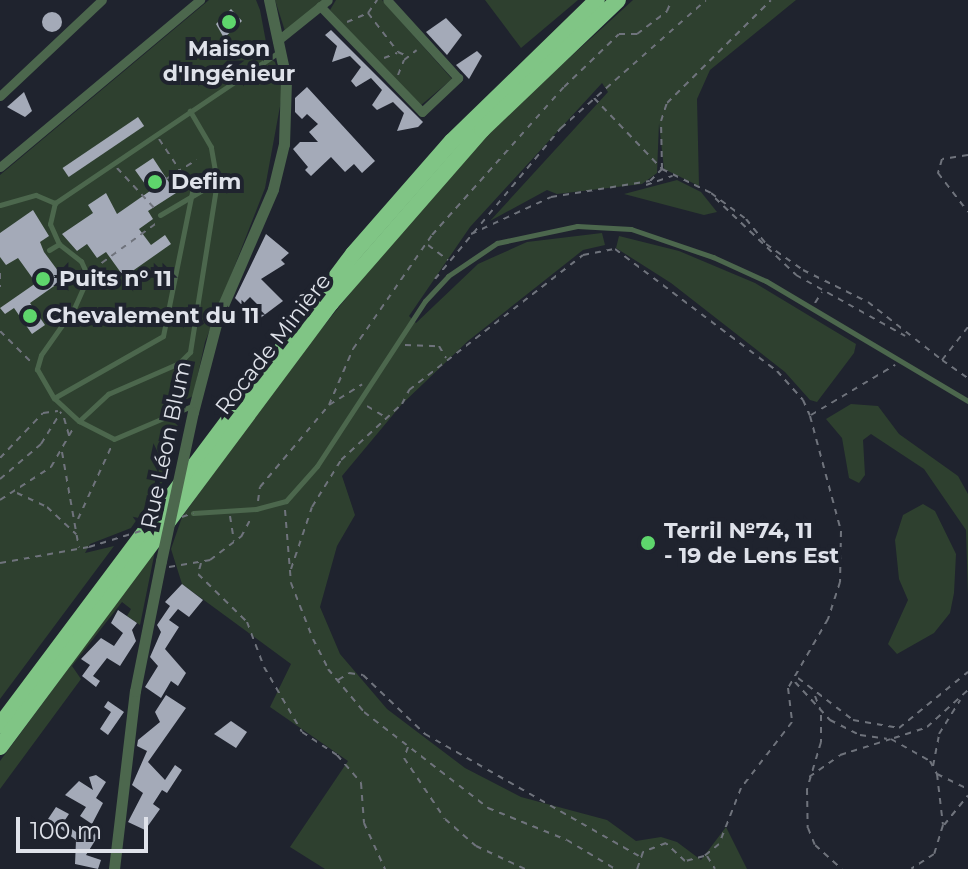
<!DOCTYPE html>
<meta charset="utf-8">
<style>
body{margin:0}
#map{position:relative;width:968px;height:869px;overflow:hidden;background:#1f232e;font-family:Montserrat,sans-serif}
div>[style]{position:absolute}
.green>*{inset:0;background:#2e402f}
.building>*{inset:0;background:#a4aab8;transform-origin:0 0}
.round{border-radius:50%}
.path>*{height:2px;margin-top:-1px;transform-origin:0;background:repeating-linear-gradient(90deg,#6f737c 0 6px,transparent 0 12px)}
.service>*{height:5px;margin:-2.5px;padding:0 2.5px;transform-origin:2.5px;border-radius:2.5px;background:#4c674d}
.minor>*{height:9px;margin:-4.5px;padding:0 4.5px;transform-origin:4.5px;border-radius:4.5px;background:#4c674d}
.tertiary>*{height:11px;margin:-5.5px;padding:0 5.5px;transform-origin:5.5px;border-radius:5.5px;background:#4c674d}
.motorway>*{height:16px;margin:-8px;padding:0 8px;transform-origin:8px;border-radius:8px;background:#80c585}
.path-bridge>*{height:2px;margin-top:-1px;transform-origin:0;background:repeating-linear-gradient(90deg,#6f737c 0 6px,transparent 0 12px)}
.tertiary-bridge>*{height:11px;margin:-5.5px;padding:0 5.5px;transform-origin:5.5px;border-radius:5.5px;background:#4c674d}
.dots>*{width:22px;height:22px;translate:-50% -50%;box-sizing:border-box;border:4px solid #1f232e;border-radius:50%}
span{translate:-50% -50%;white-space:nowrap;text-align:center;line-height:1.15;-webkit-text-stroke:8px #1f232e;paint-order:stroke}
.poi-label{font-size:22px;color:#dfe2ea;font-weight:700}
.left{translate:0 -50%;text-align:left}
.street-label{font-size:22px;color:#dfe2ea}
.scale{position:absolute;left:16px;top:817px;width:132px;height:36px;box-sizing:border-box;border:4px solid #dfe2ea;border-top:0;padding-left:10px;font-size:24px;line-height:28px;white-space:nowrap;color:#dfe2ea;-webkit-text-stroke:6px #1f232e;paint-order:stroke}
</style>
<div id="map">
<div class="green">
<div style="clip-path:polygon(209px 0,256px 0,260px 10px,269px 58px,275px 62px,283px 90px,265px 188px,205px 342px,193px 396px,164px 411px,178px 426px,166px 477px,131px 528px,90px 544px,85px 553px,114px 546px,0 699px,0 175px)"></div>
<div style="clip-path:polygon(275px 0,324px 0,285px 31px)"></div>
<div style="clip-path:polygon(336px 0,382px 0,452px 79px,420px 106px,330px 10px)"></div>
<div style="clip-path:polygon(485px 0,578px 0,521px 48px)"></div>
<div style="clip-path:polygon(633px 0,796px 0,710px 70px,697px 99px,699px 186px,664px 169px,659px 123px,657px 173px,642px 184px,557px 194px,547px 190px,490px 221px,608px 92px,602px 83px,470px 227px,409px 316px,416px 323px,478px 264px,527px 242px,602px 233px,605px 245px,583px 250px,468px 341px,402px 404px,342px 476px,355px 515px,337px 546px,320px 607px,340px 654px,387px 709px,465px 768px,521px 797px,607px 820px,636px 841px,661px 837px,677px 842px,701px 860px,726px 827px,747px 869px,325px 869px,290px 847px,348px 761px,270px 707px,291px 664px,182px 584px,171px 549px,182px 517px,282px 378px,425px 200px,510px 112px)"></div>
<div style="clip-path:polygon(677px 180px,701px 192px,717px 212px,704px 215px,624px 194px)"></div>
<div style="clip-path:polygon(619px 236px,679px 251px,755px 283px,856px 344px,854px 353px,817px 402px,810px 400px,785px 372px,671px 283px,616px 248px)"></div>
<div style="clip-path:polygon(851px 404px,878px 406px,899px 434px,958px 476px,968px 494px,968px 596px,966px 530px,924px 469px,871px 434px,863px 440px,865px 475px,859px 483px,849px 478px,842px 438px,826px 419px)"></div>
<div style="clip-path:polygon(923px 504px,935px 511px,956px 554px,954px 593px,950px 613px,934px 633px,897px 654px,888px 644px,908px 600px,899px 579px,895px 540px,903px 515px)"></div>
<div style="clip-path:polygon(155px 551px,140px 625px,127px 616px,131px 609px,122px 602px,72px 666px,81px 679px,0 789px,0 761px)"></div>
</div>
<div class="building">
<div style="clip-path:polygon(231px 9px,242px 21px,224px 38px,216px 24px)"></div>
<div class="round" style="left:42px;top:12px;width:20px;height:20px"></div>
<div style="clip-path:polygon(446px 18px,462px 35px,447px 55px,426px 32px)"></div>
<div style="clip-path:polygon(331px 30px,423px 122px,418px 127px,397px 131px,404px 113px,393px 102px,377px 110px,372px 105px,382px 90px,371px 78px,356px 87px,351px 81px,361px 67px,350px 56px,332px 62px,337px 46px,325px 35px)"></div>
<div style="clip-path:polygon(477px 51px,482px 56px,469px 79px,456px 65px)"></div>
<div style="clip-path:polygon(307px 87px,375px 161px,362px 173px,354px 164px,345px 172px,331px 157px,311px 176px,305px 170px,308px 167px,293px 149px,300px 142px,318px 142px,309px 132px,318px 124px,307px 114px,302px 119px,295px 112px,295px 98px)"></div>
<div style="clip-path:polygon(24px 92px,32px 111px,25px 117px,7px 107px)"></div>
<div style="left:138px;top:117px;width:11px;height:91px;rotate:56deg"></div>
<div style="clip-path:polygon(153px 158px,176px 193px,148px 211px,153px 219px,139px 229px,151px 245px,165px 235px,171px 244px,124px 277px,106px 252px,97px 258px,87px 244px,77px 251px,62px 234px,93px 213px,88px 205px,106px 193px,117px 214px,150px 191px,135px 170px)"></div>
<div style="clip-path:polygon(33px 210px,49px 236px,40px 242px,44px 252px,64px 279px,30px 303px,45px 325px,32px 334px,14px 308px,5px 314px,0 308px,36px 283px,18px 258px,6px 265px,0 257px,0 233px)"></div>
<div style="clip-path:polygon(266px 234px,289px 253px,281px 260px,285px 264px,261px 279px,283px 301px,251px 325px,247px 321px,261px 308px,250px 297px,242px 305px,235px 298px)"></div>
<div style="clip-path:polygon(182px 584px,203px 600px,189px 617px,178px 609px,169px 620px,179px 627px,165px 649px,186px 673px,178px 686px,171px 681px,161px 698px,145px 687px,158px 666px,150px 657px,161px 632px,157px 625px,170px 606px,165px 602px)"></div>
<div style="clip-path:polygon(118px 610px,137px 623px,132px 630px,136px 641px,120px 666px,107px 658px,93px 676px,100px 681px,96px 687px,82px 676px,90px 665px,81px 659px,101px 638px,114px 646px,123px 633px,111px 623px)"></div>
<div style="clip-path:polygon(166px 695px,186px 708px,148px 762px,165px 780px,175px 765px,182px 770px,167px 793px,162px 790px,153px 804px,160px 809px,145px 830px,128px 822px,143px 793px,132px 785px,147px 751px,137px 746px,138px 740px,160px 722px,155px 712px)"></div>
<div style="clip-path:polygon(108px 701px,124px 712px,108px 735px,100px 729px,111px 712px,104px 707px)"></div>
<div style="clip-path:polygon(231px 721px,247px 732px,236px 748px,214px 734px)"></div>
<div style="clip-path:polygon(96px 775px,106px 782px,96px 798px,103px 803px,92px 824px,80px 816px,86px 807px,65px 795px,79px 781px,93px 790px,89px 777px)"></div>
<div style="clip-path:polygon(56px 807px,69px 814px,63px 823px,82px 836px,86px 828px,98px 836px,86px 855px,101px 860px,98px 869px,75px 864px,76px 840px,48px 819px)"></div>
</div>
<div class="path">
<div style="left:368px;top:13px;width:49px;rotate:52.4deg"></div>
<div style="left:398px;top:52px;width:10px;rotate:24deg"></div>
<div style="left:347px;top:22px;width:23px;rotate:-23deg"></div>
<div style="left:368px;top:13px;width:16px;rotate:-55deg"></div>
<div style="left:384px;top:58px;width:14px;rotate:-21deg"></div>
<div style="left:398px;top:75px;width:16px;rotate:-68deg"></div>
<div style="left:404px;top:60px;width:16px;rotate:-38deg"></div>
<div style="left:594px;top:98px;width:98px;rotate:46.2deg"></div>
<div style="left:662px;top:169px;width:55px;rotate:26.1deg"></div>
<div style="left:711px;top:193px;width:44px;rotate:36.6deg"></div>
<div style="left:746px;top:219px;width:32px;rotate:51deg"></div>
<div style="left:766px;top:244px;width:45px;rotate:35.1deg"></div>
<div style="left:803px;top:270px;width:72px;rotate:26.2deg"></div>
<div style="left:868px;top:302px;width:94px;rotate:38.1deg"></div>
<div style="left:159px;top:139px;width:58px;rotate:56.3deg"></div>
<div style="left:968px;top:155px;width:26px;rotate:171deg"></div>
<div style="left:942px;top:159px;width:15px;rotate:106deg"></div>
<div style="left:938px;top:173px;width:49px;rotate:52.4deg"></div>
<div style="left:117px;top:168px;width:57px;rotate:47.1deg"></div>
<div style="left:166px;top:179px;width:36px;rotate:-32deg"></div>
<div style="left:646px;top:185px;width:28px;rotate:-19deg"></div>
<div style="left:715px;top:198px;width:112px;rotate:43.5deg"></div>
<div style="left:796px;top:275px;width:125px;rotate:29.2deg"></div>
<div style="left:471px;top:234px;width:88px;rotate:-24.8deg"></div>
<div style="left:551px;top:197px;width:100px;rotate:-9.2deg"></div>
<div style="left:650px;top:181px;width:17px;rotate:-45deg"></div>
<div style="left:662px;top:169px;width:48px;rotate:-91.2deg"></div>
<div style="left:661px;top:121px;width:19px;rotate:-72deg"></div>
<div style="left:667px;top:103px;width:146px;rotate:-44.7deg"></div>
<div style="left:428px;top:245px;width:25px;rotate:37deg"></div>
<div style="left:92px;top:270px;width:82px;rotate:-36deg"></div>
<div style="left:0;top:273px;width:14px;rotate:90deg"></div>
<div style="left:435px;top:279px;width:197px;rotate:-50.2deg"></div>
<div style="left:561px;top:128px;width:193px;rotate:-41.4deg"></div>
<div style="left:815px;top:303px;width:13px;rotate:-58deg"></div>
<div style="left:968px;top:327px;width:42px;rotate:128.2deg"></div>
<div style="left:942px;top:360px;width:32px;rotate:35deg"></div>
<div style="left:0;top:331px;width:45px;rotate:45deg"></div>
<div style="left:405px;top:345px;width:34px;rotate:2deg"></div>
<div style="left:439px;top:346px;width:14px;rotate:60deg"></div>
<div style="left:329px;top:405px;width:61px;rotate:-66.8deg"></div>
<div style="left:353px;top:349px;width:139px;rotate:-55.3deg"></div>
<div style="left:432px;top:235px;width:198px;rotate:-48.3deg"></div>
<div style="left:564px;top:87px;width:76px;rotate:-43.9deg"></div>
<div style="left:619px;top:34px;width:18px"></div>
<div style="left:637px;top:34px;width:38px;rotate:-37deg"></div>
<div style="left:667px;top:11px;width:12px;rotate:-66deg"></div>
<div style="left:367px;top:406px;width:21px;rotate:31deg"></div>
<div style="left:811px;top:415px;width:98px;rotate:-30.8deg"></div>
<div style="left:64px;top:418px;width:18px;rotate:74deg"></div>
<div style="left:62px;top:452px;width:97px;rotate:80deg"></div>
<div style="left:0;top:458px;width:62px;rotate:-46.3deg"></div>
<div style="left:43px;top:413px;width:15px;rotate:-8deg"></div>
<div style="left:0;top:479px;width:54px;rotate:-40.5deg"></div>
<div style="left:41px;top:444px;width:38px;rotate:-58deg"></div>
<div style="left:17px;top:493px;width:33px;rotate:25deg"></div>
<div style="left:47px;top:507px;width:40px;rotate:43deg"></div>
<div style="left:0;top:500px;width:61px;rotate:-32.9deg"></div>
<div style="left:51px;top:467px;width:46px;rotate:-60.1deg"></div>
<div style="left:258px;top:501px;width:14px;rotate:-82deg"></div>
<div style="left:260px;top:487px;width:107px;rotate:-49.9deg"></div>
<div style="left:329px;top:405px;width:39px;rotate:-32deg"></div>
<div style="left:285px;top:510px;width:73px;rotate:85.3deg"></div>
<div style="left:291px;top:583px;width:60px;rotate:68.6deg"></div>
<div style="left:313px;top:639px;width:34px;rotate:63deg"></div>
<div style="left:328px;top:669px;width:56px;rotate:50.1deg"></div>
<div style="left:364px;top:712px;width:157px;rotate:37.7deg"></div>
<div style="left:488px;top:808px;width:85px;rotate:22.1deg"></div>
<div style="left:567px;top:840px;width:56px;rotate:31.1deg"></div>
<div style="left:230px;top:516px;width:25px;rotate:81deg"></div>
<div style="left:78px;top:519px;width:81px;rotate:-65.3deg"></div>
<div style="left:0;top:563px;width:90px;rotate:-10.2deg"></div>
<div style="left:201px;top:563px;width:11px;rotate:105deg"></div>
<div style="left:198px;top:574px;width:69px;rotate:44.4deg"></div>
<div style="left:247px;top:622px;width:48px;rotate:69.3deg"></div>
<div style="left:264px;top:667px;width:75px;rotate:59.7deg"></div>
<div style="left:302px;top:732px;width:42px;rotate:33.3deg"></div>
<div style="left:337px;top:755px;width:37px;rotate:49deg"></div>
<div style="left:361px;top:783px;width:40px;rotate:85.7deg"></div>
<div style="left:364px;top:823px;width:51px;rotate:65.5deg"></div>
<div style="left:169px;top:567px;width:42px;rotate:-9.7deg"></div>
<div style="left:210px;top:560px;width:39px;rotate:-37deg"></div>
<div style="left:241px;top:537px;width:21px;rotate:-62deg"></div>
<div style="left:291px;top:569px;width:65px;rotate:-71.3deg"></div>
<div style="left:312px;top:507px;width:55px;rotate:-58.3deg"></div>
<div style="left:341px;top:460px;width:83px;rotate:-42.6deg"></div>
<div style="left:402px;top:404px;width:16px;rotate:-63deg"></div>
<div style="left:409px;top:390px;width:220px;rotate:-37.8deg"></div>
<div style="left:583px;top:255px;width:33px;rotate:-11deg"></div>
<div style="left:615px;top:249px;width:203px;rotate:37deg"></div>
<div style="left:777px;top:371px;width:39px;rotate:48deg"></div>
<div style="left:803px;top:400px;width:17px;rotate:66deg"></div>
<div style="left:810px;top:416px;width:119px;rotate:74.9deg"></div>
<div style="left:841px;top:531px;width:51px;rotate:91.1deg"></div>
<div style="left:840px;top:582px;width:39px;rotate:108deg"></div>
<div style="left:828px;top:619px;width:80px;rotate:120.1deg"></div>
<div style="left:788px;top:688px;width:34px;rotate:83deg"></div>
<div style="left:792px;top:722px;width:83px;rotate:127.7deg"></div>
<div style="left:741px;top:788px;width:60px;rotate:111.4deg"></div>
<div style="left:719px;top:844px;width:19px;rotate:141deg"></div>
<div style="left:704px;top:856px;width:20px;rotate:165deg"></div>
<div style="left:685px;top:861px;width:26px;rotate:-137deg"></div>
<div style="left:666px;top:843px;width:25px;rotate:159deg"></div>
<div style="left:643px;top:852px;width:18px;rotate:109deg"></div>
<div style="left:798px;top:678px;width:69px;rotate:37.4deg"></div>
<div style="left:853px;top:720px;width:47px;rotate:9.9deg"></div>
<div style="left:899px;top:728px;width:89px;rotate:-39.1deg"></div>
<div style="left:338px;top:680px;width:13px;rotate:-32deg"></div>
<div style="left:349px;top:673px;width:14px;rotate:8deg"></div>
<div style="left:363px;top:675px;width:86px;rotate:43.6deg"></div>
<div style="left:425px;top:734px;width:246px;rotate:29.7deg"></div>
<div style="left:795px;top:682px;width:52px;rotate:47.4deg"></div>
<div style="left:830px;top:720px;width:34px;rotate:27deg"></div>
<div style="left:860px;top:735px;width:27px;rotate:8deg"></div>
<div style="left:815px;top:696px;width:14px;rotate:69deg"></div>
<div style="left:821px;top:715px;width:27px;rotate:90deg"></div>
<div style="left:821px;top:742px;width:49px;rotate:106.6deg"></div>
<div style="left:807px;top:789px;width:39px;rotate:89deg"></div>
<div style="left:808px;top:828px;width:18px;rotate:68deg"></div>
<div style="left:815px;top:845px;width:36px;rotate:42deg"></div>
<div style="left:894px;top:738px;width:35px;rotate:-18deg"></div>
<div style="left:927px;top:727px;width:55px;rotate:-42.1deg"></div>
<div style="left:408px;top:747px;width:12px;rotate:110deg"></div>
<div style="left:404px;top:758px;width:73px;rotate:56.1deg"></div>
<div style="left:445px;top:819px;width:41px;rotate:41.1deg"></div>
<div style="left:476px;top:846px;width:54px;rotate:25.1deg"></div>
<div style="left:933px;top:766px;width:33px;rotate:-79deg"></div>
<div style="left:939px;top:734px;width:40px;rotate:-58deg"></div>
<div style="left:937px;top:774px;width:34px;rotate:26deg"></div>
<div style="left:809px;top:777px;width:38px;rotate:-35deg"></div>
<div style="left:840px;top:755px;width:53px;rotate:-17.4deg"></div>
<div style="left:891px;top:739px;width:45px;rotate:29.4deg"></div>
<div style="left:930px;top:761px;width:15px;rotate:62deg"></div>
<div style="left:937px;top:774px;width:51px;rotate:83.3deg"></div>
<div style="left:943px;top:825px;width:30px;rotate:107deg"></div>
<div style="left:934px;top:854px;width:27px;rotate:147deg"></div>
<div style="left:944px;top:825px;width:38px;rotate:-51deg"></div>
<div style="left:707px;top:856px;width:15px;rotate:58deg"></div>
</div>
<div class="service">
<div style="left:0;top:205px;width:37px;rotate:-16deg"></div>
<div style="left:36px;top:195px;width:21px;rotate:23deg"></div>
<div style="left:55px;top:203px;width:272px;rotate:-34deg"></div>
<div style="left:160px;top:215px;width:65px;rotate:-30.5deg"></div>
<div style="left:59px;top:244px;width:28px;rotate:38deg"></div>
<div style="left:81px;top:261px;width:17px;rotate:66deg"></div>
<div style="left:88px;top:277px;width:34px;rotate:114deg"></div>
<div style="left:74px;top:308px;width:57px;rotate:125.1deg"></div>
<div style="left:41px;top:355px;width:15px;rotate:106deg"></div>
<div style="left:37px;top:369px;width:34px;rotate:60deg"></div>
<div style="left:54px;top:398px;width:34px;rotate:43deg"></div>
<div style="left:79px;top:421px;width:39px;rotate:27deg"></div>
<div style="left:114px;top:439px;width:87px;rotate:-23deg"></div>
<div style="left:49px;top:250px;width:12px;rotate:-31deg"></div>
<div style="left:59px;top:244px;width:22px;rotate:-114deg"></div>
<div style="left:50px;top:224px;width:22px;rotate:-77deg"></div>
<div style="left:54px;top:398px;width:125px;rotate:-29.6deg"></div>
<div style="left:163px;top:336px;width:147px;rotate:-78.6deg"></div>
<div style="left:79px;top:421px;width:40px;rotate:-43deg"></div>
<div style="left:108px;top:394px;width:77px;rotate:-23.6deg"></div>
<div style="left:179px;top:363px;width:16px;rotate:-45deg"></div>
<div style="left:190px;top:352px;width:172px;rotate:-81deg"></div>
<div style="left:217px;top:182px;width:36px;rotate:-100deg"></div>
<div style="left:211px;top:147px;width:42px;rotate:-120.3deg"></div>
<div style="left:193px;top:513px;width:63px;rotate:-3.6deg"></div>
<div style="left:256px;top:509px;width:31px;rotate:-15deg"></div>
<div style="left:286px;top:501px;width:47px;rotate:-48.5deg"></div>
<div style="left:317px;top:466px;width:197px;rotate:-56.8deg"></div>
<div style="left:425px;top:301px;width:34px;rotate:-47deg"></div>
<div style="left:448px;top:276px;width:59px;rotate:-34deg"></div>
<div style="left:497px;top:243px;width:82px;rotate:-12deg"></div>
<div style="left:577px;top:226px;width:54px;rotate:3.2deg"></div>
<div style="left:631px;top:229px;width:87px;rotate:18.9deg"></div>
<div style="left:713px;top:257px;width:58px;rotate:24.4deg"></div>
<div style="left:766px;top:281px;width:235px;rotate:30.7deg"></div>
</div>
<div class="minor">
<div style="left:320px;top:6px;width:147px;rotate:46.1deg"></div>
<div style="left:422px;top:112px;width:50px;rotate:-43.4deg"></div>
<div style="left:458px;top:78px;width:105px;rotate:-132.3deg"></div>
<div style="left:277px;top:41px;width:65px;rotate:-38.8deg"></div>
<div style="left:0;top:96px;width:140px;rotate:-43.3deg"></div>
<div style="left:0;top:167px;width:261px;rotate:-39.9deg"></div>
</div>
<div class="tertiary">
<div style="left:193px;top:412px;width:98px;rotate:-75.3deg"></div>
<div style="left:218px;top:317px;width:139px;rotate:-66.7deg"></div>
<div style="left:273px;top:189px;width:46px;rotate:-76.3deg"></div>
<div style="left:284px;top:144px;width:65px;rotate:-88.2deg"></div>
<div style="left:286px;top:79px;width:81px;rotate:-102.1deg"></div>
<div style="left:114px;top:869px;width:179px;rotate:-83.3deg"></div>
<div style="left:135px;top:691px;width:133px;rotate:-78.7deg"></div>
</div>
<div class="motorway">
<div style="left:0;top:725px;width:589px;rotate:-53.15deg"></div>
<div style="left:353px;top:254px;width:150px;rotate:-48.8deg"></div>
<div style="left:452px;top:141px;width:202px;rotate:-44.2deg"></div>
<div style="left:0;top:747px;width:554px;rotate:-53.3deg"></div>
<div style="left:331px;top:303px;width:230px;rotate:-48.9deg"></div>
<div style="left:482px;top:130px;width:188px;rotate:-43.7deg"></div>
</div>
<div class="path-bridge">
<div style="left:182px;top:517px;width:12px;rotate:-20deg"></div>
<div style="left:89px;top:547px;width:71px;rotate:-17.2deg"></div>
</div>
<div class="tertiary-bridge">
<div style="left:161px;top:561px;width:152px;rotate:-77.9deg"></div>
</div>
<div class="dots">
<div style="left:229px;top:22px;background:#5ed56c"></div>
<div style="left:155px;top:182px;background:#5ed56c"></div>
<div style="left:43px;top:279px;background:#5ed56c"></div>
<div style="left:30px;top:316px;background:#5ed56c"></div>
<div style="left:648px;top:543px;background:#5ed56c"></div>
</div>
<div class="poi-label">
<span style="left:229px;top:61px">Maison<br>d'Ingénieur</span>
<span class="left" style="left:171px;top:182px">Defim</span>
<span class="left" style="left:59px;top:279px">Puits n° 11</span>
<span class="left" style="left:46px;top:316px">Chevalement du 11</span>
<span class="left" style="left:664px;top:543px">Terril №74, 11<br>- 19 de Lens Est</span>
</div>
<div class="street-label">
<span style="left:273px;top:344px;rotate:-52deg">Rocade Minière</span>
<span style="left:166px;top:445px;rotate:-78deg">Rue Léon Blum</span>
</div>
<div class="scale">100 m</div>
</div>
